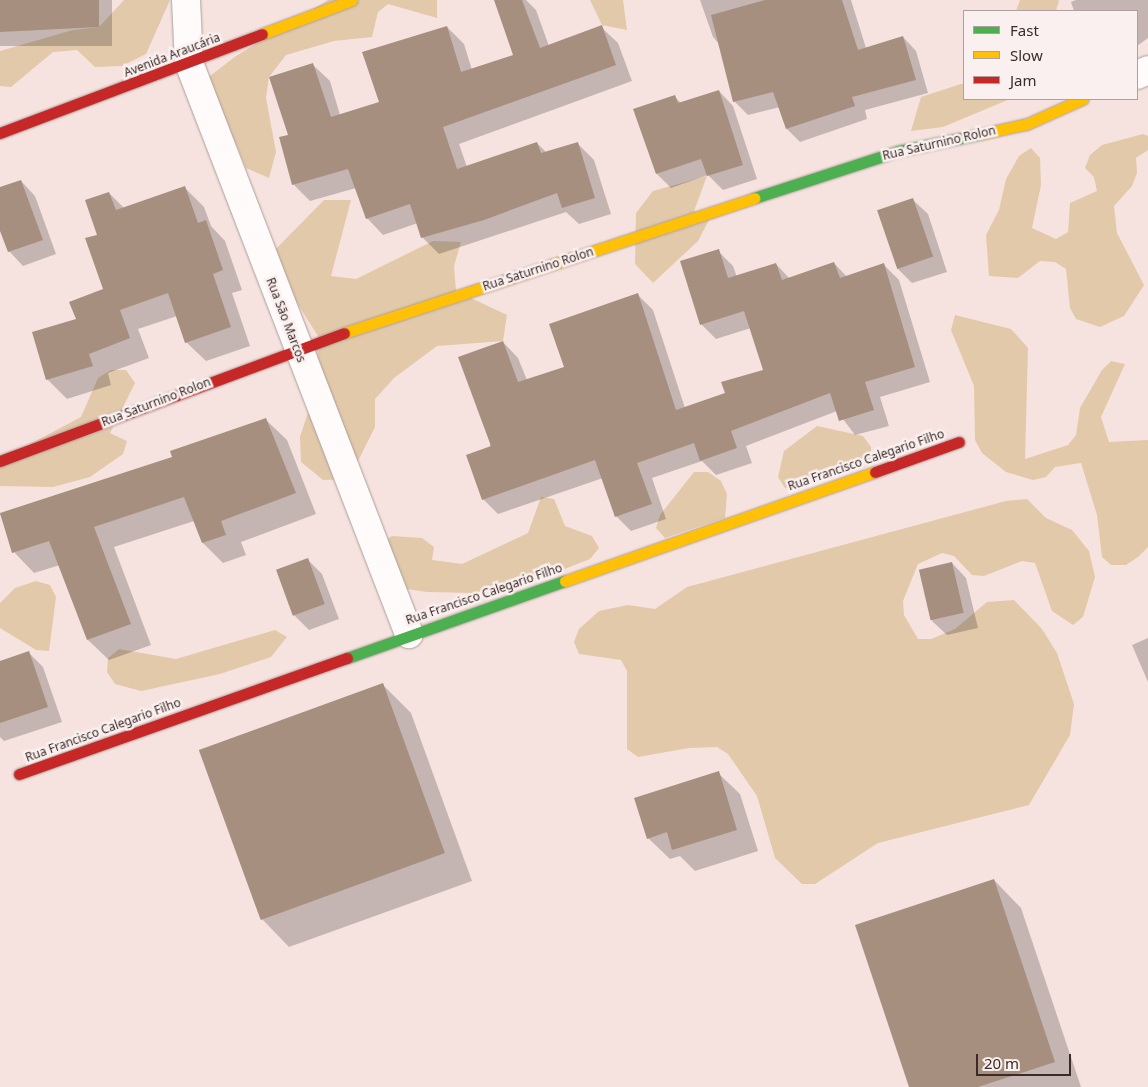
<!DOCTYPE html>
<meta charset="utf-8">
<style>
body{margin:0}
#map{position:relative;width:1148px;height:1087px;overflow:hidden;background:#f6e3df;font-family:"Noto Sans",sans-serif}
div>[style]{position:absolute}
.green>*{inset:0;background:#e2c9aa}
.shadow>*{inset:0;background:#0003;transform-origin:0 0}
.building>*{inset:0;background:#a68f7f;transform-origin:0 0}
.roads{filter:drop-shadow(0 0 1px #ad9e9b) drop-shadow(0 0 1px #ad9e9b)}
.street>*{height:28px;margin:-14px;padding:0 14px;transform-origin:14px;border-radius:14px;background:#fefbfa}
.fast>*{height:11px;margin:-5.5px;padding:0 5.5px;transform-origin:5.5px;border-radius:5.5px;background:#4caf50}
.slow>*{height:11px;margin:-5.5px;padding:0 5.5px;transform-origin:5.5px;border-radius:5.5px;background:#ffc107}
.jam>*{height:11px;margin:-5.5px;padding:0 5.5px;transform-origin:5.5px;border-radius:5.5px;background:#c62828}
span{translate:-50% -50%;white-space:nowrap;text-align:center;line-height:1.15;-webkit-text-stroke:5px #f9f0ef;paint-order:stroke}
.street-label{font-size:12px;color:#3b2b28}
.legend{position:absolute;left:963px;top:10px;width:175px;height:90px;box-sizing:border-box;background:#f9f0ef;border:1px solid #ada19f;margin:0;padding:6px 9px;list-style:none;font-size:15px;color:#3b2b28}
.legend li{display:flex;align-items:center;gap:10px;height:25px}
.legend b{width:25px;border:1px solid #ada19f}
.scale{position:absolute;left:976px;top:1054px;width:95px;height:22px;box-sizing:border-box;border:2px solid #3b2b28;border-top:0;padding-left:6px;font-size:15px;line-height:18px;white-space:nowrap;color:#3b2b28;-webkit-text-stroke:4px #f9f0ef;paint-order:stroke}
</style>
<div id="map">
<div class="green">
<div style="clip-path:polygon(124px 0,170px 0,146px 54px,122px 66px,95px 67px,77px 50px,53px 52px,11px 87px,0 86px,0 51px,73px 30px,99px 27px)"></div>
<div style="clip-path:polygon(328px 0,437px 0,437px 18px,388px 4px,378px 12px,372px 37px,334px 41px,286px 55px,269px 77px,266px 98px,276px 152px,269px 178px,246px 168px,236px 144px,218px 122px,193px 115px,193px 89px,236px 56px)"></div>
<div style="clip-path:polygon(590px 0,623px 0,627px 30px,602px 25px)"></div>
<div style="clip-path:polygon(1020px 0,1058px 0,1059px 1px,1056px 11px,1016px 11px)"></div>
<div style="clip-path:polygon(964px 83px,964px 99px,1010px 99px,943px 127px,911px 131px,921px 97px)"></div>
<div style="clip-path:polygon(1143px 134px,1148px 136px,1148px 150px,1136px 158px,1137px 173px,1132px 186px,1114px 206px,1117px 233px,1144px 285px,1124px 316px,1100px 327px,1076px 319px,1070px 308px,1066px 269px,1055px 262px,1040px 261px,1018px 278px,989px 276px,986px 235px,999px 210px,1006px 179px,1019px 156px,1031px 148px,1040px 158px,1041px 185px,1032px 228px,1056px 239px,1068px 232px,1070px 203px,1097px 191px,1094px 177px,1085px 168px,1090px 155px,1102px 145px)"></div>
<div style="clip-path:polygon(707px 176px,694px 211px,710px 218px,698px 241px,653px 283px,635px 264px,636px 213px,653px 191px)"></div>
<div style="clip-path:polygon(324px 200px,351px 200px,331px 276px,356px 279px,433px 241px,461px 242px,454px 266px,456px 291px,507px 315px,503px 341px,437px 346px,394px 378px,375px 399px,375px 427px,349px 479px,323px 480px,301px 462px,300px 437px,316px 388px,318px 336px,268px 257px)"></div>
<div style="clip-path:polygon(955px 315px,1011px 329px,1028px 348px,1025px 459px,1068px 445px,1076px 435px,1080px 408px,1102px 370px,1111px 361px,1125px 364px,1101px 417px,1109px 442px,1148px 440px,1148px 547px,1138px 557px,1126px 565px,1111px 565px,1102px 557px,1097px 515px,1081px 463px,1055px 467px,1046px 477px,1033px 480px,1006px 472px,982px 453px,975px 440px,974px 386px,951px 330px)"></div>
<div style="clip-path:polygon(111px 370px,126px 370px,135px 383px,110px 433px,127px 441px,123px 454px,90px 477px,53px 487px,0 486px,0 460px,81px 417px,98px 378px)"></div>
<div style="clip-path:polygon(817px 426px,863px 436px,871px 447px,871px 461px,798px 490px,785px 488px,778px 477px,784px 451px)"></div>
<div style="clip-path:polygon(694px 472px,708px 472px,721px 481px,727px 494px,725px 518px,665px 538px,656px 528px,660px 515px)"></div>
<div style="clip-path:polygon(541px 497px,554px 499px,565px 526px,592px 536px,599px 548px,590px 559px,526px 584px,473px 593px,427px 592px,400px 588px,380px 544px,392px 536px,422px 538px,434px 547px,432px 560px,462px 564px,528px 533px)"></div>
<div style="clip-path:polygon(1027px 499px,1046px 518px,1072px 530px,1089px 551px,1095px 577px,1083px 617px,1073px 625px,1052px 611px,1035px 563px,1022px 561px,984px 576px,972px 575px,954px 556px,942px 553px,918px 564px,903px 601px,904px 615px,918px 639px,931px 639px,955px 629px,987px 602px,1014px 600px,1042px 629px,1057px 653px,1074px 704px,1070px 735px,1029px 805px,878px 843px,815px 884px,802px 884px,775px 858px,757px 796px,728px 754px,717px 747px,689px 748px,638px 757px,627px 749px,627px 671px,621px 660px,579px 654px,574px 642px,579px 629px,599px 611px,628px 605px,655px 609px,687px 587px,1006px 501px)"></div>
<div style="clip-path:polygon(36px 581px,50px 585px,56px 597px,49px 651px,36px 650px,0 628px,0 603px,15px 588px)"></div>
<div style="clip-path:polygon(275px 630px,287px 637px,271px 657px,220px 674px,141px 691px,115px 684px,107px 672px,108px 658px,119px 649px,176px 659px)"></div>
</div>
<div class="shadow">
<div style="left:0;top:0;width:112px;height:46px"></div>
<div style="clip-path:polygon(501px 0,526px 0,536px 10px,549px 46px,601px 27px,618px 43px,632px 81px,459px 144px,467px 167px,537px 143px,546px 152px,577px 143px,594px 160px,611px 214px,579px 224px,566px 212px,439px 254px,422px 237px,418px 223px,383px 235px,367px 218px,356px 188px,310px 201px,293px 184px,290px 136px,313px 65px,330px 81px,340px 115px,380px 103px,447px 27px,464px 44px,472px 70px,515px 56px)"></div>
<div style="clip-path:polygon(700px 0,851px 0,866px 48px,903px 37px,916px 51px,928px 93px,865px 110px,867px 119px,800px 142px,787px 129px,780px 107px,748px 115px,734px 101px,719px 44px,713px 37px)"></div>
<div style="clip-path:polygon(1076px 0,1148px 0,1148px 38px,1137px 46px,1137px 11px,1074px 11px,1071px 2px)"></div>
<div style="clip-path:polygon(719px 91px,733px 106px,757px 179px,723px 190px,708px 175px,671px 188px,657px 174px,675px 97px,681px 103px)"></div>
<div style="clip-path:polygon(21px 181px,35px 196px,56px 254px,23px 266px,9px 251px,0 227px,0 189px)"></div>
<div style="clip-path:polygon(185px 188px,204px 207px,211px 226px,225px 241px,242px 290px,232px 293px,250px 346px,206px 361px,186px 342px,177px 316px,138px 329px,149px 358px,108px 373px,111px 385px,67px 399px,47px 379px,78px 320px,104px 290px,99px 236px,109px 193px,125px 209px)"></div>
<div style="clip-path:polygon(913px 200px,928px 214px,947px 272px,912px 283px,898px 269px,878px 211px)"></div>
<div style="clip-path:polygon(718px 251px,733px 266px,737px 277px,776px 264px,790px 279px,834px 263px,847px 277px,884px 265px,899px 280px,930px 382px,880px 397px,889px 426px,855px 435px,837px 411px,746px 446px,752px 463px,716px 475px,702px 461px,652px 478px,666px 519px,631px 531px,616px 516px,603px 478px,498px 514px,483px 499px,503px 342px,518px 358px,527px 380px,565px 368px,638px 295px,653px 310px,685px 408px,726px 394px,765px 371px,751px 328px,716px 339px,701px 324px)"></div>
<div style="clip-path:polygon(266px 420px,287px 440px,316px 514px,241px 542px,246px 555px,223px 563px,203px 543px,194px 521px,114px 547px,151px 645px,109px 660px,88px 640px,60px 565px,34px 573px,14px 552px,0 514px,174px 458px)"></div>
<div style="clip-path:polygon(308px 560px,322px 574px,339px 619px,309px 630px,294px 615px)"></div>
<div style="clip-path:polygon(952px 563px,966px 578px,978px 628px,947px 635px,932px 621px)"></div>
<div style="clip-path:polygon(1148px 638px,1148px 682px,1132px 645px)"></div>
<div style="clip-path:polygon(28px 652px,43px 667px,62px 722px,4px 741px,0 737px,0 662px)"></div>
<div style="clip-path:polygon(383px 685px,411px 713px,472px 881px,289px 947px,262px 919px)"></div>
<div style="clip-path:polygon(718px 773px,740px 794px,758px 851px,695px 871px,680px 856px,670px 859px,648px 838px)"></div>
<div style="clip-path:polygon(994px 880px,1021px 908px,1081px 1087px,910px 1087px)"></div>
</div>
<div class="building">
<div style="clip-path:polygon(0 0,99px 0,99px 27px,0 32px)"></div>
<div style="clip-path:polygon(494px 0,522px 0,540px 48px,602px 25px,616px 65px,443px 127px,457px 169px,537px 142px,541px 153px,578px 142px,595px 198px,562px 208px,557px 193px,484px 220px,421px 238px,410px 204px,366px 219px,348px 169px,292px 185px,279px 137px,288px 135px,269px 77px,313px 63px,331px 117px,379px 102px,362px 52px,447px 26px,461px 72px,513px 55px)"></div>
<div style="clip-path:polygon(765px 0,842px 0,858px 50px,903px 36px,916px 80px,852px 97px,855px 106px,786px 129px,773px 92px,733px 102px,711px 15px)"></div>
<div style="clip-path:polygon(719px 90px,743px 165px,707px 176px,701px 159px,656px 174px,633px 109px,675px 95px,678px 103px)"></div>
<div style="clip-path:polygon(21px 180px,43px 240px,8px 252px,0 231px,0 187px)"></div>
<div style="clip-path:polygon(185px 186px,198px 223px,206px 220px,223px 270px,213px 274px,231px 327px,185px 343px,168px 293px,120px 310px,130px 338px,89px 354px,93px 366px,46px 380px,32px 332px,76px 319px,69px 302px,103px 289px,85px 238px,97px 235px,85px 200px,109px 192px,116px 210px)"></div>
<div style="left:913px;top:198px;width:62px;height:38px;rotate:71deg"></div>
<div style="clip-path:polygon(719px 249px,728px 278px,776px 263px,782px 280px,834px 262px,840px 278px,884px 263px,915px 367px,865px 382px,874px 410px,839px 421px,830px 393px,731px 431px,737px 448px,700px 461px,694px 443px,637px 463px,652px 504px,615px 517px,595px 460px,482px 500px,466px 455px,491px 446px,458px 357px,503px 341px,518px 382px,564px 367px,549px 324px,638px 293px,676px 410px,725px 393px,721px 382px,763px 370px,744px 311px,700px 325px,680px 261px)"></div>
<div style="clip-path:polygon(266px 418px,296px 493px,221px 521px,226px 535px,202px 543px,184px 497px,94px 527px,131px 624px,87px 640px,49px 541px,12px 553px,0 513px,172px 457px,170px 451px)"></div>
<div style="left:308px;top:558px;width:49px;height:34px;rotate:70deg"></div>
<div style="left:952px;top:562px;width:52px;height:34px;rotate:77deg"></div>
<div style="clip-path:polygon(29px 651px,48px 707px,0 723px,0 661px)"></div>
<div style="left:383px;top:683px;width:181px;height:196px;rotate:70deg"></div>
<div style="clip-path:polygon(719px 771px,737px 830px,672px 850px,667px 832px,647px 839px,634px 798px)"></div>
<div style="clip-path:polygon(994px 879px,1055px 1062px,978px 1087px,909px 1087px,855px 925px)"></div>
</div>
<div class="roads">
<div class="street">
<div style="left:186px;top:0;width:63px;rotate:87.3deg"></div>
<div style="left:189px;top:63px;width:612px;rotate:68.93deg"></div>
<div style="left:1137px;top:75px;width:12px;rotate:-24deg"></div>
</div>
<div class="fast">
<div style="left:754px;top:198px;width:152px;rotate:-18deg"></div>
<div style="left:899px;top:151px;width:84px;rotate:-11.7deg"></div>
<div style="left:347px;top:658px;width:231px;rotate:-19.5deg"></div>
</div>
<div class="slow">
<div style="left:262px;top:34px;width:96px;rotate:-20.7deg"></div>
<div style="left:981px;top:134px;width:47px;rotate:-12.3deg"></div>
<div style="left:1027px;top:124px;width:61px;rotate:-24.1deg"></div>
<div style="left:344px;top:333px;width:432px;rotate:-18.2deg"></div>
<div style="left:565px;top:581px;width:329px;rotate:-19.4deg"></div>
</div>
<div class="jam">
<div style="left:0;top:133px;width:280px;rotate:-20.7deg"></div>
<div style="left:0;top:461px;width:367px;rotate:-20.4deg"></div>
<div style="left:875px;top:472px;width:89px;rotate:-19.7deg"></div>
<div style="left:19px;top:774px;width:348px;rotate:-19.5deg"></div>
</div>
</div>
<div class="street-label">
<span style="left:172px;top:55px;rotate:-21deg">Avenida Araucária</span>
<span style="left:939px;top:143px;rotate:-13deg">Rua Saturnino Rolon</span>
<span style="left:538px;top:269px;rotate:-18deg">Rua Saturnino Rolon</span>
<span style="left:286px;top:320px;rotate:69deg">Rua São Marcos</span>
<span style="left:156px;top:402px;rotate:-21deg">Rua Saturnino Rolon</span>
<span style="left:866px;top:460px;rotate:-19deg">Rua Francisco Calegario Filho</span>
<span style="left:484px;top:594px;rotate:-19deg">Rua Francisco Calegario Filho</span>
<span style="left:103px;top:730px;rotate:-20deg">Rua Francisco Calegario Filho</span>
</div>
<ul class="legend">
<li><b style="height:6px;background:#4caf50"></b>Fast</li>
<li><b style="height:6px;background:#ffc107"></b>Slow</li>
<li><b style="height:6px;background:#c62828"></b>Jam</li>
</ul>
<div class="scale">20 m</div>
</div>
